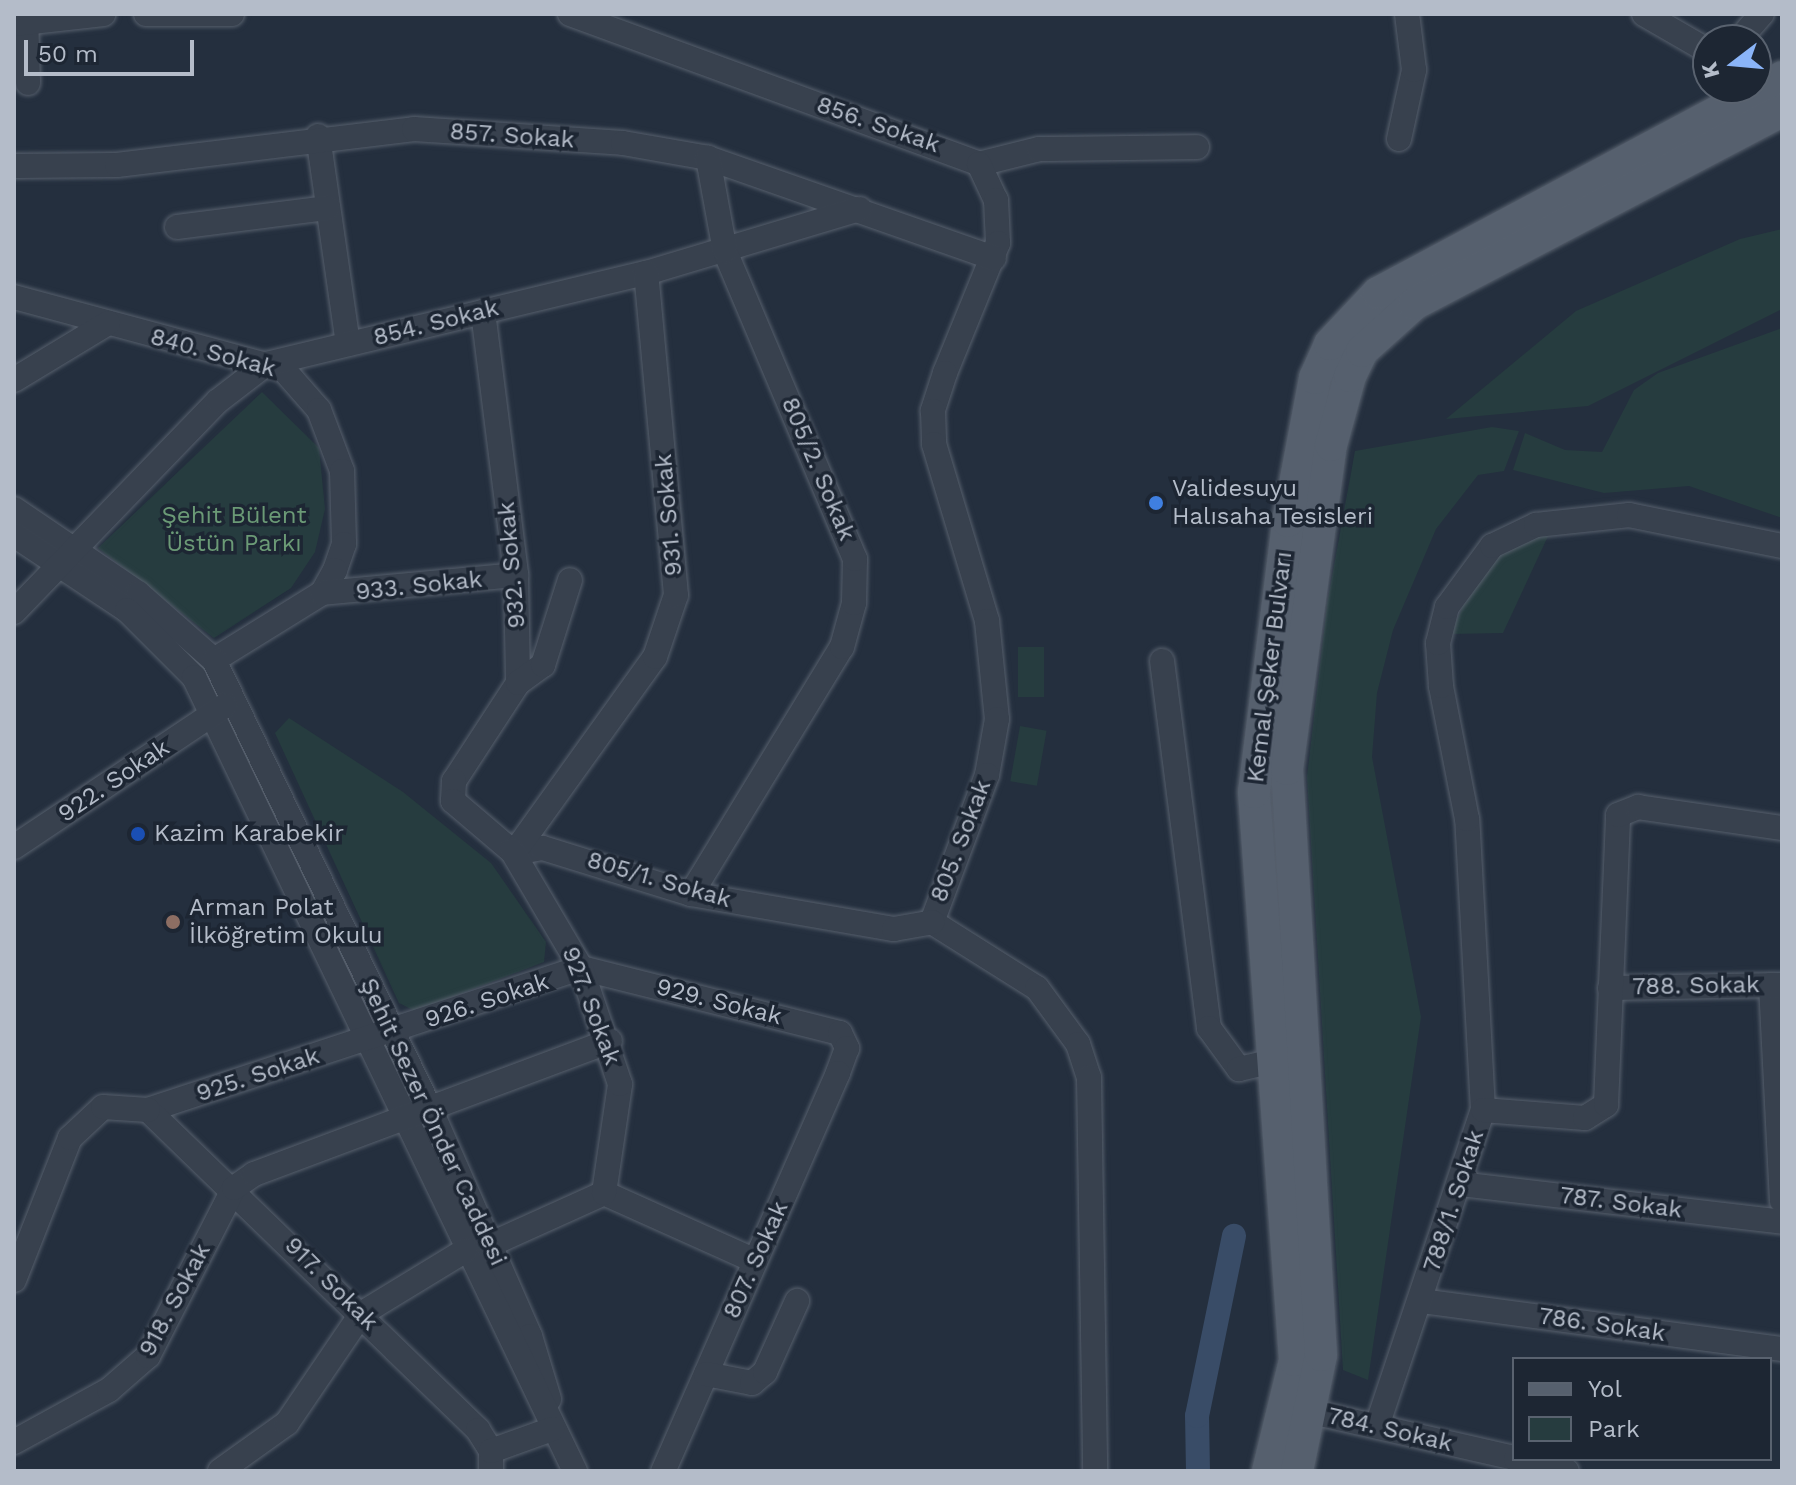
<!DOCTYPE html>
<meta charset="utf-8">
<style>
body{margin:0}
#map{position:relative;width:1796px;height:1485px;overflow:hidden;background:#242f3e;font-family:"Work Sans",sans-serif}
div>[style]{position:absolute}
.green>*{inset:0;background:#263c3f;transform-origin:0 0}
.canal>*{height:24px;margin:-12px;padding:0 12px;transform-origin:12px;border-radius:12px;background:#394c67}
.roads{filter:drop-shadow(0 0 2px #565f6c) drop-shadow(0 0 2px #565f6c)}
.minor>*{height:24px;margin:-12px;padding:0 12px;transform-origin:12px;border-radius:12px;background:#38414e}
.major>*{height:32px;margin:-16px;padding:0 16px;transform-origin:16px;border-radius:16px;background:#56606e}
.dots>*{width:22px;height:22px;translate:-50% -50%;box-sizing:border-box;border:4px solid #1d2633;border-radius:50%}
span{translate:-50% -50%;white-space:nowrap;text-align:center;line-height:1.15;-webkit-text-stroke:7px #1d2633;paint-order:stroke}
.street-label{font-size:24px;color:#b4bcc9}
.poi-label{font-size:24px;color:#b4bcc9}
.left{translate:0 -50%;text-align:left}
.park-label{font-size:24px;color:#6b9a76}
.frame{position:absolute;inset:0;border:16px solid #b4bcc9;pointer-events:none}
.legend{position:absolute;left:1512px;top:1357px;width:260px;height:104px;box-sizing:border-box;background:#1d2633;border:2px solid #59626f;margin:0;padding:10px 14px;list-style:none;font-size:24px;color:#b4bcc9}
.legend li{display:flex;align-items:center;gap:16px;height:40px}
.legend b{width:40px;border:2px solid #59626f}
.north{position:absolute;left:1692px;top:24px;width:80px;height:80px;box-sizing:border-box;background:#1d2633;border:2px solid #59626f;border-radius:50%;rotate:254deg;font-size:22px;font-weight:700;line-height:32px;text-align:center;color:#b4bcc9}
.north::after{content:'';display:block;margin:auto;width:28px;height:36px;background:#8ab4f8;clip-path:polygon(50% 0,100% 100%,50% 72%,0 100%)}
.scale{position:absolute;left:24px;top:40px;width:170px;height:36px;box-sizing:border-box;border:4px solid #b4bcc9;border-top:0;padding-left:10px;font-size:24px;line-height:28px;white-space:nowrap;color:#b4bcc9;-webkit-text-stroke:6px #1d2633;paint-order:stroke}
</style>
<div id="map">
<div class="green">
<div style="clip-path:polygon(1782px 229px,1782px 309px,1588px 406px,1446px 419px,1576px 311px,1740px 239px)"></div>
<div style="clip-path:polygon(1782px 328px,1782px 518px,1689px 486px,1604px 493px,1513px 470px,1525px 433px,1565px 450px,1602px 452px,1634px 390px,1658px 373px)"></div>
<div style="clip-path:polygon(262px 392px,319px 448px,325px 509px,315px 552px,291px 588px,214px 638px,98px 548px)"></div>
<div style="clip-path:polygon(1492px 427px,1519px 431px,1504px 471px,1478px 475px,1436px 529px,1393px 630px,1377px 693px,1372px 757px,1421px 1017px,1368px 1380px,1343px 1370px,1307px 777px,1327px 604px,1355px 451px)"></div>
<div style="clip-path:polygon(1549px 534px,1503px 633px,1450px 634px,1475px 580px,1510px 542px)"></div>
<div style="left:1044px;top:647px;width:50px;height:26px;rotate:90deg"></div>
<div style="clip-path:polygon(289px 718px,403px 792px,491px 863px,546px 942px,544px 962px,415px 1011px,399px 1003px,275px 733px)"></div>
<div style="left:1020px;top:726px;width:27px;height:56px;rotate:10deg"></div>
</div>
<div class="canal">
<div style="left:1198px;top:1471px;width:55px;rotate:-91deg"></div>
<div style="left:1197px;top:1416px;width:184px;rotate:-78.4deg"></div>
</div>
<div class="roads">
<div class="minor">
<div style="left:26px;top:14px;width:69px;rotate:88.3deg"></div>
<div style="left:146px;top:14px;width:86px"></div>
<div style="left:570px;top:14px;width:436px;rotate:20.1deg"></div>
<div style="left:979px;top:164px;width:62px;rotate:-14deg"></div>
<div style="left:1039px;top:149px;width:158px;rotate:-0.7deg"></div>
<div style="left:1644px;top:14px;width:74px;rotate:30deg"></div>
<div style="left:14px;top:24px;width:90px;rotate:-6.4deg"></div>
<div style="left:1739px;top:40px;width:35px;rotate:-49deg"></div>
<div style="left:318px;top:136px;width:210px;rotate:81.8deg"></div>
<div style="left:1399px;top:139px;width:71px;rotate:-77.7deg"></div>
<div style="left:1414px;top:70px;width:56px;rotate:-97.1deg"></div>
<div style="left:979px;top:164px;width:40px;rotate:65deg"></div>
<div style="left:996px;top:200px;width:43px;rotate:87.3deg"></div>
<div style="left:998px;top:243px;width:140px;rotate:112.2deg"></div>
<div style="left:945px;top:373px;width:40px;rotate:108deg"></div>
<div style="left:933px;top:411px;width:33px;rotate:88deg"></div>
<div style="left:934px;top:444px;width:185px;rotate:73.3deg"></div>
<div style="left:987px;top:621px;width:99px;rotate:84.2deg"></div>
<div style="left:997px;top:719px;width:57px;rotate:100.1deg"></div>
<div style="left:987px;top:775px;width:157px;rotate:110.5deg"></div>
<div style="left:932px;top:922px;width:124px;rotate:32.2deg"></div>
<div style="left:1037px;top:988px;width:69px;rotate:53.8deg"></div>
<div style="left:1078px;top:1044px;width:35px;rotate:72deg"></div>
<div style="left:1089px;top:1077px;width:394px;rotate:89.1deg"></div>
<div style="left:14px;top:166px;width:103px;rotate:-0.6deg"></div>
<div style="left:117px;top:165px;width:299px;rotate:-6.9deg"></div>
<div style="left:414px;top:129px;width:209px;rotate:3.8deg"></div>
<div style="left:623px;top:143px;width:86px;rotate:10deg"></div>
<div style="left:708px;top:158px;width:303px;rotate:19.3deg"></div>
<div style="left:177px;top:227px;width:152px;rotate:-7.2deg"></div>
<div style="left:14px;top:297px;width:280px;rotate:15.1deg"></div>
<div style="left:284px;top:370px;width:53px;rotate:48.8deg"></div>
<div style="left:319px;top:410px;width:65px;rotate:69.3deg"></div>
<div style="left:342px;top:471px;width:73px;rotate:88.4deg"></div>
<div style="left:344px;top:544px;width:28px;rotate:109deg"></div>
<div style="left:335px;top:570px;width:26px;rotate:119deg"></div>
<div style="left:322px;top:593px;width:127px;rotate:148.2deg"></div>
<div style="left:483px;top:312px;width:265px;rotate:82.8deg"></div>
<div style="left:516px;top:575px;width:108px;rotate:88.9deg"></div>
<div style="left:518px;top:683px;width:117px;rotate:123.1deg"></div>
<div style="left:454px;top:781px;width:20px;rotate:93deg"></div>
<div style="left:453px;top:801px;width:80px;rotate:40.4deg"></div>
<div style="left:514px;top:853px;width:29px;rotate:-10deg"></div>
<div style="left:543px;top:848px;width:155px;rotate:17.3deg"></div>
<div style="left:691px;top:894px;width:206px;rotate:9.8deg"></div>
<div style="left:894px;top:929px;width:39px;rotate:-10deg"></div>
<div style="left:14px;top:380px;width:110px;rotate:-31.2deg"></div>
<div style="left:14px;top:509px;width:150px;rotate:34.1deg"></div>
<div style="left:138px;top:593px;width:101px;rotate:41.4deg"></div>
<div style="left:214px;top:660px;width:495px;rotate:64.3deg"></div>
<div style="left:429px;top:1106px;width:251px;rotate:66.3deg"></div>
<div style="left:530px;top:1336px;width:66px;rotate:73.2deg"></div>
<div style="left:14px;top:535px;width:136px;rotate:33.6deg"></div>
<div style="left:127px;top:610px;width:95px;rotate:45deg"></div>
<div style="left:194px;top:677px;width:881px;rotate:64.37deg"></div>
<div style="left:322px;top:593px;width:195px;rotate:-5.3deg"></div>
<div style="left:14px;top:612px;width:293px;rotate:-46deg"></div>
<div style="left:218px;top:401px;width:61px;rotate:-37.6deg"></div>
<div style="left:266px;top:364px;width:391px;rotate:-13.5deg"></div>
<div style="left:646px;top:273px;width:223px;rotate:-16.7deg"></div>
<div style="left:1162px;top:661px;width:370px;rotate:82.7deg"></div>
<div style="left:1209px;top:1028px;width:51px;rotate:53.8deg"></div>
<div style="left:1239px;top:1069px;width:35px;rotate:-13deg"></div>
<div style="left:518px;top:683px;width:31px;rotate:-36deg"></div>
<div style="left:543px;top:665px;width:89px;rotate:-72.4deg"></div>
<div style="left:14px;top:847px;width:254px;rotate:-33.8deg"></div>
<div style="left:514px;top:853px;width:241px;rotate:-54.3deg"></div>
<div style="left:655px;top:657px;width:65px;rotate:-71.3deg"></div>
<div style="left:676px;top:595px;width:323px;rotate:-95.3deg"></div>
<div style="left:691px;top:894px;width:289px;rotate:-58.6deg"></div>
<div style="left:842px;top:647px;width:46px;rotate:-74.7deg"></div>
<div style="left:854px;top:603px;width:44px;rotate:-88.7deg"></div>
<div style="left:855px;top:559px;width:334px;rotate:-112.9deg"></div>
<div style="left:725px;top:251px;width:95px;rotate:-100.4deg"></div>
<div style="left:1771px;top:985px;width:216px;rotate:87.1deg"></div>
<div style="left:1610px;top:988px;width:172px;rotate:-1deg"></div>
<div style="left:148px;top:1110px;width:456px;rotate:-18.2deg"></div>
<div style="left:581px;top:968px;width:267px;rotate:14.1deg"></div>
<div style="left:840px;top:1033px;width:17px;rotate:65deg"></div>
<div style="left:847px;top:1048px;width:27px;rotate:110deg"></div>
<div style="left:838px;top:1073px;width:435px;rotate:113.7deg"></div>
<div style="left:148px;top:1110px;width:460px;rotate:44.1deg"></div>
<div style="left:478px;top:1430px;width:25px;rotate:58deg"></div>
<div style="left:491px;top:1451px;width:20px;rotate:90deg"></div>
<div style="left:1483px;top:1110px;width:291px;rotate:-93.1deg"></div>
<div style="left:1467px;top:819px;width:136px;rotate:-101.1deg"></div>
<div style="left:1441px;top:686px;width:43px;rotate:-94deg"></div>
<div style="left:1438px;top:643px;width:37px;rotate:-76deg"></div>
<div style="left:1447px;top:607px;width:76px;rotate:-53.6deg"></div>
<div style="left:1492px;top:546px;width:49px;rotate:-25.5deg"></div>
<div style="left:1536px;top:525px;width:94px;rotate:-6.1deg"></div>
<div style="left:1629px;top:515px;width:156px;rotate:11.5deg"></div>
<div style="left:1460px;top:1184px;width:324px;rotate:6.7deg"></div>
<div style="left:604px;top:1193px;width:166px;rotate:24.2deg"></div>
<div style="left:489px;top:1245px;width:126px;rotate:-24.3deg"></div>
<div style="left:604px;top:1193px;width:110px;rotate:-81.6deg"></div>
<div style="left:620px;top:1084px;width:122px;rotate:-108.6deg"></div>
<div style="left:581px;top:968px;width:136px;rotate:-120.5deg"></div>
<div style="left:14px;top:1280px;width:153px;rotate:-68.5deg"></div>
<div style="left:70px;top:1138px;width:45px;rotate:-43.2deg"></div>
<div style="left:103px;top:1107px;width:45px;rotate:3.8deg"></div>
<div style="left:1421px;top:1301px;width:364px;rotate:7.6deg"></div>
<div style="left:706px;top:1374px;width:47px;rotate:11.1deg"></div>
<div style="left:752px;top:1383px;width:17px;rotate:-40deg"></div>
<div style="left:765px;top:1372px;width:78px;rotate:-65.7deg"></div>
<div style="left:1312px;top:1412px;width:207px;rotate:12.8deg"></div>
<div style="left:1377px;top:1426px;width:333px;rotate:-71.5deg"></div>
<div style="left:1483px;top:1110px;width:102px;rotate:4.5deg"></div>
<div style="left:1585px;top:1118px;width:25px;rotate:-32deg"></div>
<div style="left:1606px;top:1105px;width:290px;rotate:-87.6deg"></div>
<div style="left:1618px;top:815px;width:22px;rotate:-22deg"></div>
<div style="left:1638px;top:807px;width:146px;rotate:8.3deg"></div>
<div style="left:14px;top:1442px;width:108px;rotate:-28.7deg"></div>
<div style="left:109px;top:1390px;width:52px;rotate:-41.1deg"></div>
<div style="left:148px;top:1356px;width:189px;rotate:-62.9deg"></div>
<div style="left:234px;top:1188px;width:24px;rotate:-35deg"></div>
<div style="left:254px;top:1174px;width:380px;rotate:-20.5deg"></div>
<div style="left:491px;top:1451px;width:65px;rotate:-19.8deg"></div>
<div style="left:1516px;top:1459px;width:52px;rotate:13.2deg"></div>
<div style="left:220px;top:1471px;width:82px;rotate:-35.6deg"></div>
<div style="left:287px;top:1423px;width:132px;rotate:-55.8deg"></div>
<div style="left:361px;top:1314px;width:123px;rotate:-31.4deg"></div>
</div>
<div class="major">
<div style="left:1268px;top:1471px;width:114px;rotate:-76.3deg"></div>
<div style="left:1295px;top:1360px;width:569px;rotate:-94.13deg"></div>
<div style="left:1254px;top:792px;width:273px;rotate:-82.8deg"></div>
<div style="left:1288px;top:521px;width:146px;rotate:-79.3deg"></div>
<div style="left:1315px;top:378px;width:37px;rotate:-66deg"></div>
<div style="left:1330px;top:344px;width:70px;rotate:-46.7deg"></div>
<div style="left:1378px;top:293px;width:458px;rotate:-28.1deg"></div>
<div style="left:1297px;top:1471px;width:118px;rotate:-78.3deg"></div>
<div style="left:1321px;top:1355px;width:587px;rotate:-93.32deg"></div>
<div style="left:1287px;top:769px;width:327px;rotate:-82.3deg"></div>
<div style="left:1331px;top:445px;width:72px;rotate:-74.6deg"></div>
<div style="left:1350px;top:376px;width:28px;rotate:-64deg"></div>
<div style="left:1362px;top:351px;width:70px;rotate:-42.1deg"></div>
<div style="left:1414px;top:304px;width:416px;rotate:-27.7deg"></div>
</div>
</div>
<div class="dots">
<div style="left:1156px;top:503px;background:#3f7fe0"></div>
<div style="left:138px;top:834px;background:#1a4fb4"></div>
<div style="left:173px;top:922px;background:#8d6e63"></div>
</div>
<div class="street-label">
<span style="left:878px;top:125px;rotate:19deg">856. Sokak</span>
<span style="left:512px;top:136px;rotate:4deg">857. Sokak</span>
<span style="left:436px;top:323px;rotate:-14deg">854. Sokak</span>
<span style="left:213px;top:353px;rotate:15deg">840. Sokak</span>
<span style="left:818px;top:469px;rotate:67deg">805/2. Sokak</span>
<span style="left:669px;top:515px;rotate:-95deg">931. Sokak</span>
<span style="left:512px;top:565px;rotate:-95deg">932. Sokak</span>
<span style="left:419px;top:586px;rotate:-6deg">933. Sokak</span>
<span style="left:1270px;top:667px;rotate:-83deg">Kemal Şeker Bulvarı</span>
<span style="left:114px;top:781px;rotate:-34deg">922. Sokak</span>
<span style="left:961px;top:841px;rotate:-69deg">805. Sokak</span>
<span style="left:659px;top:880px;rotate:16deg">805/1. Sokak</span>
<span style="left:1696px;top:986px;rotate:-1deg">788. Sokak</span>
<span style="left:487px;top:1001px;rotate:-18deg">926. Sokak</span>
<span style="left:719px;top:1002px;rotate:14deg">929. Sokak</span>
<span style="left:591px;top:1006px;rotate:69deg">927. Sokak</span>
<span style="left:258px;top:1075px;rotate:-18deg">925. Sokak</span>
<span style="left:433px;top:1122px;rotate:65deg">Şehit Sezer Önder Caddesi</span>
<span style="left:1454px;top:1201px;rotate:-72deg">788/1. Sokak</span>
<span style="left:1621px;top:1203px;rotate:7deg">787. Sokak</span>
<span style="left:756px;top:1260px;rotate:-66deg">807. Sokak</span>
<span style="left:331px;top:1284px;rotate:45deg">917. Sokak</span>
<span style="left:175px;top:1300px;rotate:-62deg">918. Sokak</span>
<span style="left:1602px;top:1325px;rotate:8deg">786. Sokak</span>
<span style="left:1390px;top:1430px;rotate:13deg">784. Sokak</span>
</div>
<div class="poi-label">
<span class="left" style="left:1172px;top:503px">Validesuyu<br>Halısaha Tesisleri</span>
<span class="left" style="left:154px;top:834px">Kazim Karabekir</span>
<span class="left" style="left:189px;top:922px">Arman Polat<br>İlköğretim Okulu</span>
</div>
<div class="park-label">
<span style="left:234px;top:530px">Şehit Bülent<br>Üstün Parkı</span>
</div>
<div class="frame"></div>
<ul class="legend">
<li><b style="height:10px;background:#56606e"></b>Yol</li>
<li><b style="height:22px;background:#263c3f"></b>Park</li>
</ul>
<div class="north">K</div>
<div class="scale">50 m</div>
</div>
